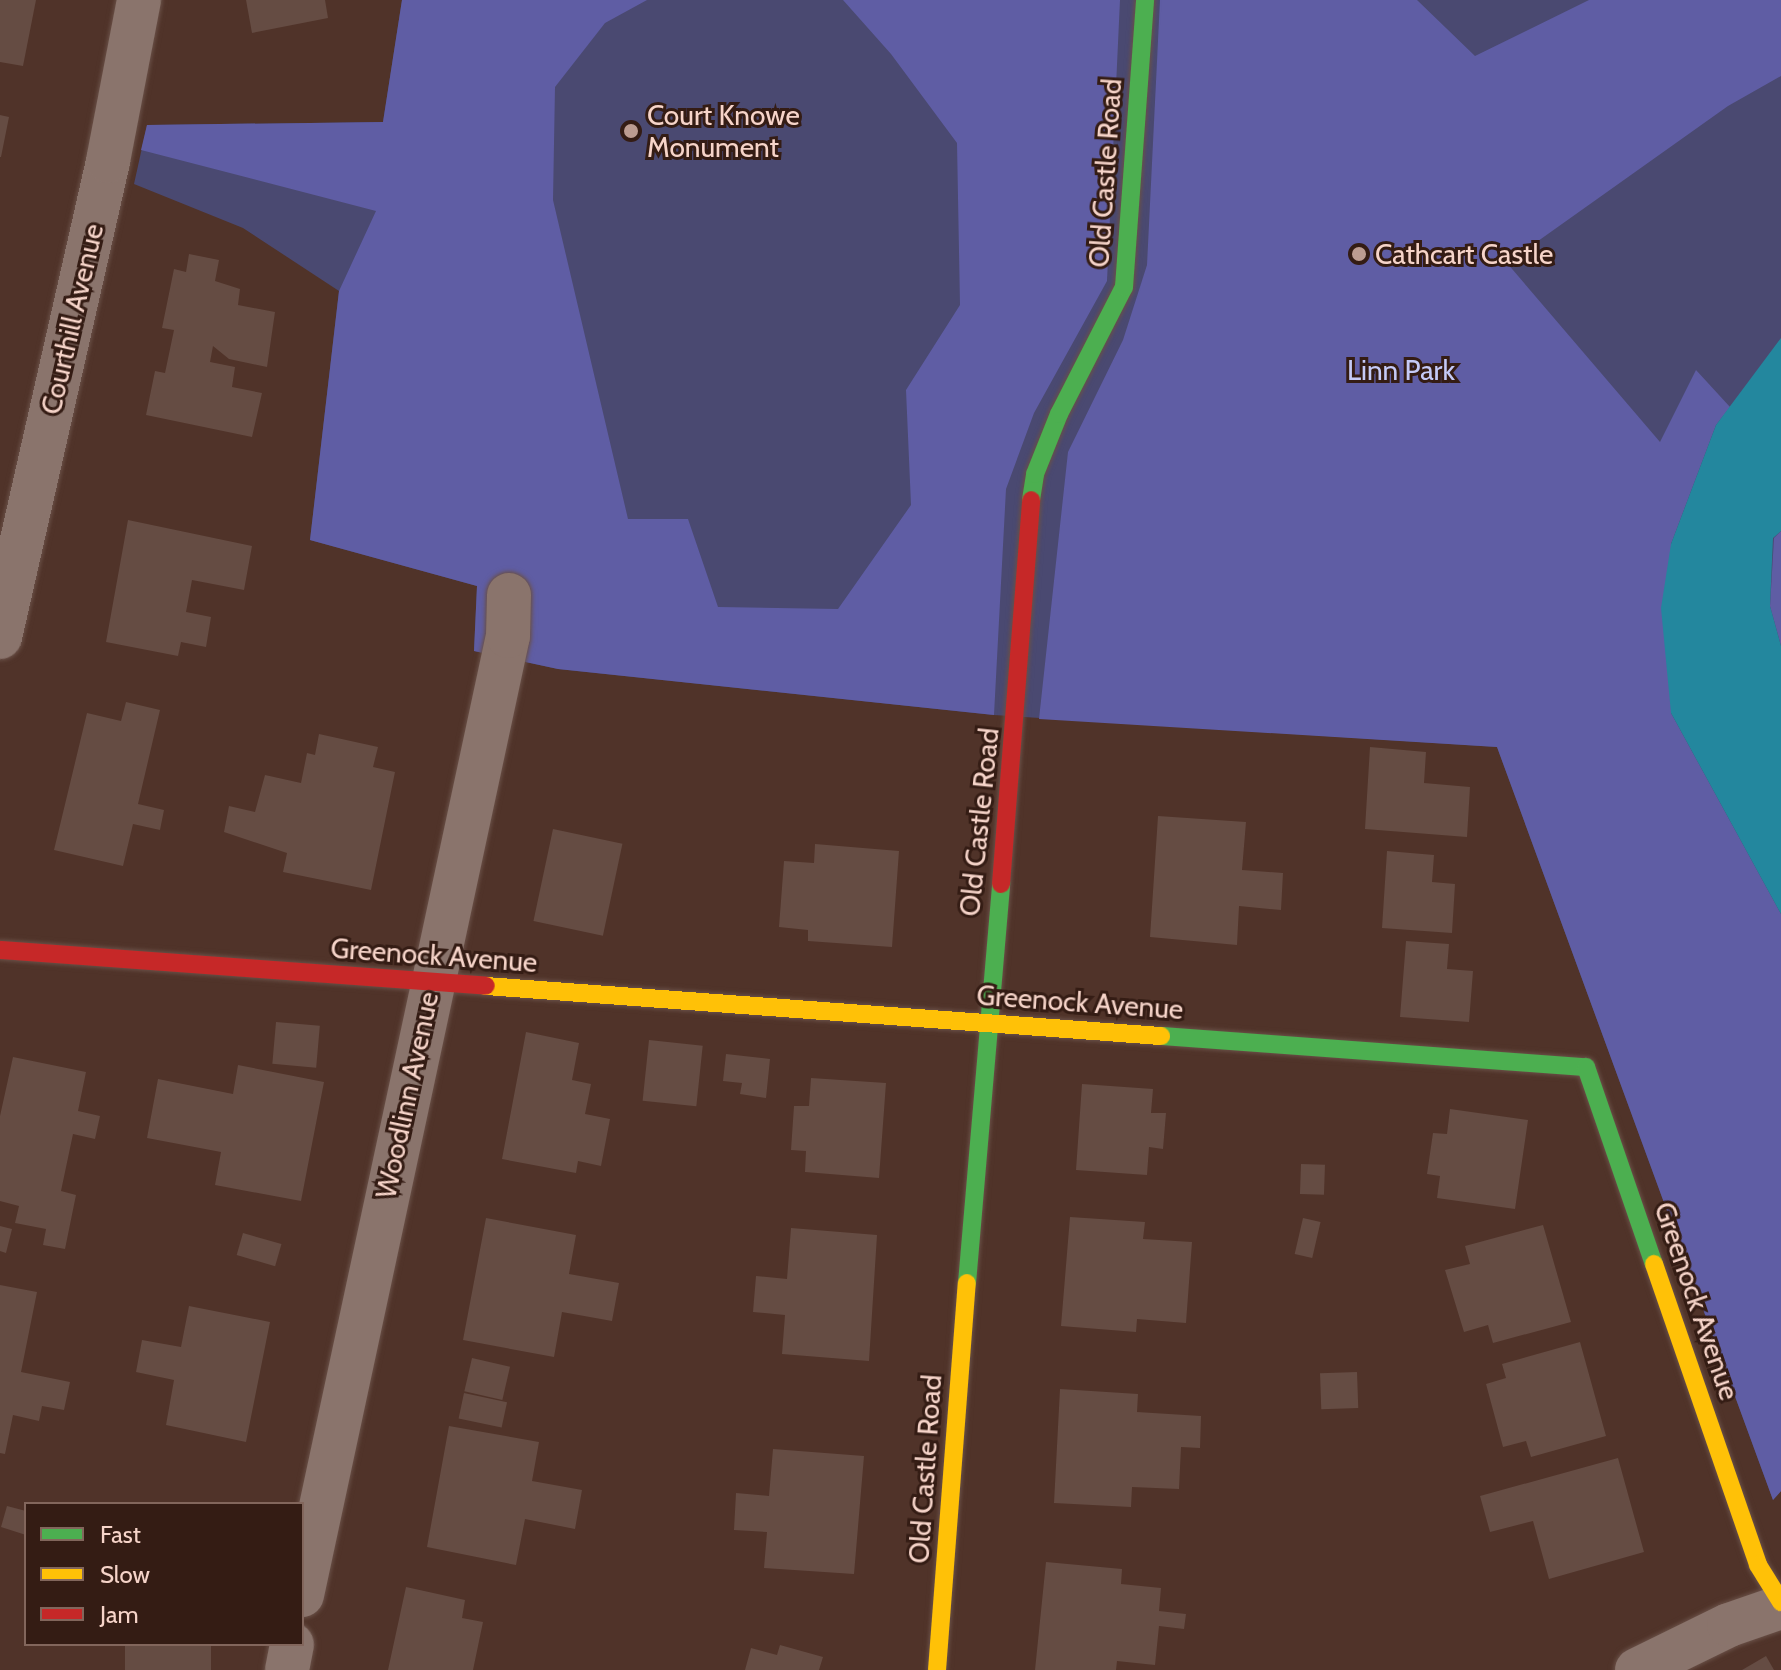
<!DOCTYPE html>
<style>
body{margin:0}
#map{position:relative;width:1781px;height:1670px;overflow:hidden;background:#503329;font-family:Cabin,sans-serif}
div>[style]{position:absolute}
.green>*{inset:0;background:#4a4971}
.forest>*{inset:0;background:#5f5da4}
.water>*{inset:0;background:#23879e}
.building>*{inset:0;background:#654c43;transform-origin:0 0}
.roads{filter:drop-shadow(0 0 2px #695047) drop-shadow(0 0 2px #695047)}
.street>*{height:44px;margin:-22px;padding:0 22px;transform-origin:22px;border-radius:22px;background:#8a746c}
.fast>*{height:18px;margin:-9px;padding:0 9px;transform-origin:9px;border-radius:9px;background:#4caf50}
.slow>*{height:18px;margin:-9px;padding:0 9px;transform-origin:9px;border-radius:9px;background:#ffc107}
.jam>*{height:18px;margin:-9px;padding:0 9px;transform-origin:9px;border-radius:9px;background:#c62828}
.dots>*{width:22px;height:22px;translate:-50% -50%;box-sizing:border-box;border:4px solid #341c14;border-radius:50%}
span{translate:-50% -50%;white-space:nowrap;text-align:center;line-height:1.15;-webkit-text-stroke:6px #341c14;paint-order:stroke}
.poi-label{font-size:28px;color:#f6d4c9}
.left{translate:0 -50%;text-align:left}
.street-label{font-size:28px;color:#f6d4c9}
.park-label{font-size:28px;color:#c5caf7}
.legend{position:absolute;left:24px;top:1502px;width:280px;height:144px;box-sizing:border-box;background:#341c14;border:2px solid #82665c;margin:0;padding:10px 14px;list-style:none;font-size:24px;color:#f6d4c9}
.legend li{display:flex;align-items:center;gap:16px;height:40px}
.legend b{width:40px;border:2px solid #82665c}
</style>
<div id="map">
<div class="green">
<div style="clip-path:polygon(402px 0,1781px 0,1781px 1491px,1773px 1500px,1497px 747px,994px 715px,558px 669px,474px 651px,477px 586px,310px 540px,339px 291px,243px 228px,134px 184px,147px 125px,383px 122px)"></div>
</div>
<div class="forest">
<div style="clip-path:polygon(402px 0,647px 0,605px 23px,555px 87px,553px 200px,628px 519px,688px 519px,718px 607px,838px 609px,911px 505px,906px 390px,960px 305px,957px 143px,891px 54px,843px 0,1120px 0,1107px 281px,1034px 413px,1006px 489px,994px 715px,558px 669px,474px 651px,477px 586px,310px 540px,339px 291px,376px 211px,141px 150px,147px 125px,383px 122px)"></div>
<div style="clip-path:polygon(1160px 0,1417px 0,1475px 56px,1589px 0,1781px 0,1781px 76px,1728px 106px,1507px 263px,1660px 442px,1696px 370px,1730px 407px,1716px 425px,1671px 544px,1671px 713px,1781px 914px,1781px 1491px,1773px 1500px,1497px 747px,1039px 719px,1068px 452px,1123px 340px,1147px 265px)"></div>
<div style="clip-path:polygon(1781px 531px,1781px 646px,1770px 606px,1774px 538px)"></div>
</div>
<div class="water">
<div style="clip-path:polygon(1781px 338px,1781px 531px,1773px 538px,1770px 606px,1781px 646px,1781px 914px,1671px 713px,1661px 608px,1671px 544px,1716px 425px)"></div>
</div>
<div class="building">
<div style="clip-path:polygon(0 0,36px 0,23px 66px,0 62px)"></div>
<div style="clip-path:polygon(246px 0,325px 0,328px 18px,252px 33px)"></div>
<div style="clip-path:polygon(0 115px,9px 117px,1px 157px,0 157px)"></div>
<div style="clip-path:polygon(189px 254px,219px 260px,215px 281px,240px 289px,238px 305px,275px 312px,267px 367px,229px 359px,213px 346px,210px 362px,235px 367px,232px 387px,262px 393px,252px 437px,146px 415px,155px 371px,165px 373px,174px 330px,162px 328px,174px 269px,186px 272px)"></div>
<div style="clip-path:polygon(128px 520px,252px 546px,244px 590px,192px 580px,186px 612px,211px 617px,206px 647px,181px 642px,178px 656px,106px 642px)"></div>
<div style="clip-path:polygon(126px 702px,160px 710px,138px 804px,164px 810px,160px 830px,133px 824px,123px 866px,54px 850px,87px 713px,121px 721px)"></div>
<div style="clip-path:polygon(319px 734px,378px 747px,373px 767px,395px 772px,371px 890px,283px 872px,287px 853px,224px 832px,229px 806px,255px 812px,265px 775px,301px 783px,307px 753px,315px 755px)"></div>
<div style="clip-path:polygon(1370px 747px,1426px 752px,1424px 783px,1470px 787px,1467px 837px,1365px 829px)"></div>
<div style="clip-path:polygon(1158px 816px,1246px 822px,1242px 870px,1283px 873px,1281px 910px,1239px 906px,1237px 945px,1150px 937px)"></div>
<div style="left:553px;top:829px;width:71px;height:94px;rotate:12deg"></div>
<div style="clip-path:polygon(815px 844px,899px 851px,892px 947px,808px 941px,808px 930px,779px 927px,784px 861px,814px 863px)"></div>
<div style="clip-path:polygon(1387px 851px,1434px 855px,1432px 882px,1455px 884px,1452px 933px,1382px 928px)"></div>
<div style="clip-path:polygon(1406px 941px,1449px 944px,1447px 969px,1473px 971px,1469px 1022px,1400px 1017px)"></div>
<div style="left:276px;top:1022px;width:44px;height:42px;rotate:5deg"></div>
<div style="clip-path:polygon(526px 1032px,579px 1043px,572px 1080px,591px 1084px,585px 1114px,610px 1119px,601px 1166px,578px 1161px,576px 1173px,502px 1159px)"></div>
<div style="left:649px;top:1040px;width:54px;height:61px;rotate:6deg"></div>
<div style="clip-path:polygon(726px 1054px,770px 1059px,766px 1098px,740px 1094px,742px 1083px,723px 1081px)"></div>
<div style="clip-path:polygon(13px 1057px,86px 1072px,78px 1111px,100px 1116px,95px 1139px,73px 1134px,61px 1191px,76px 1195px,65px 1249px,43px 1245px,46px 1229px,15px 1223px,19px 1206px,0 1201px,0 1116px)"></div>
<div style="clip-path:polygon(238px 1065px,324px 1082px,301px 1201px,215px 1185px,221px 1152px,147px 1138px,158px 1079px,233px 1094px)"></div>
<div style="clip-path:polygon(811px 1078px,886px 1083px,879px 1178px,805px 1172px,806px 1151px,791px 1150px,794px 1106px,809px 1106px)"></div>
<div style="clip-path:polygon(1082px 1084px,1153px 1089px,1151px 1113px,1166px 1113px,1163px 1149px,1149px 1147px,1147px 1175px,1076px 1170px)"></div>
<div style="clip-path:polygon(1450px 1109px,1528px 1120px,1515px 1209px,1437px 1198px,1440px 1176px,1427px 1174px,1433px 1133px,1447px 1134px)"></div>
<div style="left:1301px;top:1164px;width:24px;height:30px;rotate:2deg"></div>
<div style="clip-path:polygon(1070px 1217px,1145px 1222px,1143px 1239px,1192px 1242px,1186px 1323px,1137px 1319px,1136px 1332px,1061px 1326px)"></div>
<div style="clip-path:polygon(486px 1218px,576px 1235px,569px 1274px,619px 1283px,612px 1321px,562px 1312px,554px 1357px,463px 1340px)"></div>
<div style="left:1303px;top:1218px;width:18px;height:37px;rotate:13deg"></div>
<div style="clip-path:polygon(1543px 1225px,1571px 1322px,1493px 1343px,1488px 1325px,1464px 1332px,1445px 1270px,1470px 1264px,1465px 1246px)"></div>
<div style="clip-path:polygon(0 1226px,12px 1229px,6px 1253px,0 1251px)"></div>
<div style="clip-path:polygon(791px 1228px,877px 1235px,869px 1361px,782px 1354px,785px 1315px,753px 1312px,756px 1276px,787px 1279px)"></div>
<div style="left:243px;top:1233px;width:40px;height:23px;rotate:16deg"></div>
<div style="clip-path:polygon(0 1285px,37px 1292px,21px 1372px,70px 1382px,64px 1410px,42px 1406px,39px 1421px,13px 1415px,5px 1454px,0 1453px)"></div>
<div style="clip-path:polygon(189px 1306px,270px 1322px,246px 1442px,166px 1425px,174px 1380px,136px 1372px,142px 1340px,181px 1347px)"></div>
<div style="clip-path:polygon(1580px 1342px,1606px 1436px,1531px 1457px,1526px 1441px,1503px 1447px,1486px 1384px,1506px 1378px,1502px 1364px)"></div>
<div style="left:472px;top:1358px;width:39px;height:34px;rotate:13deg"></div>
<div style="left:1357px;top:1372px;width:36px;height:37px;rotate:88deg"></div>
<div style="clip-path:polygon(1060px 1389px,1138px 1394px,1137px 1412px,1201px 1416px,1200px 1448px,1181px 1447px,1179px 1489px,1132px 1487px,1131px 1507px,1054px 1503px)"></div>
<div style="left:464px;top:1393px;width:44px;height:26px;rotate:12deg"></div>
<div style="clip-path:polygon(449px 1426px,539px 1442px,532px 1481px,582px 1490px,575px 1529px,525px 1519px,516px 1565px,427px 1547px)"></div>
<div style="clip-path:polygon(773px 1449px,864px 1456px,854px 1574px,764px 1568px,767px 1532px,734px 1530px,736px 1493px,769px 1496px)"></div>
<div style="clip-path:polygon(1618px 1458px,1644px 1552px,1549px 1579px,1533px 1521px,1490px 1532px,1480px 1496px)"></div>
<div style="clip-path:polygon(7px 1506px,26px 1511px,26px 1535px,1px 1527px)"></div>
<div style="clip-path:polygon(1046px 1562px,1122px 1569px,1121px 1584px,1161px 1588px,1159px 1611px,1186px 1614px,1184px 1629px,1159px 1626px,1155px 1665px,1117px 1661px,1116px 1670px,1035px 1670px)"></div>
<div style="clip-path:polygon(406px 1587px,465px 1600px,462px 1618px,483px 1622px,473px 1670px,388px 1670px)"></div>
<div style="left:125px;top:1644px;width:86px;height:26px"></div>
<div style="clip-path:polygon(780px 1645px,823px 1657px,819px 1670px,745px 1670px,751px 1648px,777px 1655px)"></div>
<div style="clip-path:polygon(1766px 1656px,1774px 1670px,1742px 1670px)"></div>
</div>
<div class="roads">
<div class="street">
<div style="left:0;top:637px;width:488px;rotate:-77.2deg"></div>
<div style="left:108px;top:161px;width:164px;rotate:-79.1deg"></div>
<div style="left:302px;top:1595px;width:981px;rotate:-77.88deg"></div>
<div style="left:508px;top:636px;width:41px;rotate:-88.6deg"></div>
<div style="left:287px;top:1670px;width:26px;rotate:-79deg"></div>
<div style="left:1637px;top:1670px;width:102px;rotate:-26.1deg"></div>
<div style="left:1729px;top:1625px;width:55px;rotate:-19.1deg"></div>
</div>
<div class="fast">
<div style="left:1031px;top:500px;width:26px;rotate:-81deg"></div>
<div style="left:1035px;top:474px;width:65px;rotate:-68.2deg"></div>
<div style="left:1059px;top:414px;width:143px;rotate:-62.9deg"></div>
<div style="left:1124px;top:287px;width:288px;rotate:-85.8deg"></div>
<div style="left:1161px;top:1036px;width:426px;rotate:4.2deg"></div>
<div style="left:1586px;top:1067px;width:208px;rotate:71deg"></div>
<div style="left:967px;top:1283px;width:400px;rotate:-85.1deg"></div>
</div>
<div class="slow">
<div style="left:486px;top:986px;width:677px;rotate:4.24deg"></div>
<div style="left:1654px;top:1264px;width:318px;rotate:70.9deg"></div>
<div style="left:1758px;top:1565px;width:44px;rotate:58.1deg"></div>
<div style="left:937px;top:1670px;width:388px;rotate:-85.6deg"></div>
</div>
<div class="jam">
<div style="left:1001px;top:884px;width:385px;rotate:-85.5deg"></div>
<div style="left:0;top:950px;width:487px;rotate:4.2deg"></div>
</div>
</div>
<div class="dots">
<div style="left:631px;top:131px;background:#bc9c91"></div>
<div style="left:1359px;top:254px;background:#bc9c91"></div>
</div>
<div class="poi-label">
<span class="left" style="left:647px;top:131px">Court Knowe<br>Monument</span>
<span class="left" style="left:1375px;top:254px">Cathcart Castle</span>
</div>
<div class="street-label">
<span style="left:1105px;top:173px;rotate:-86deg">Old Castle Road</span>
<span style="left:72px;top:319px;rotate:-77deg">Courthill Avenue</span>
<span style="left:979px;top:822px;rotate:-84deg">Old Castle Road</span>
<span style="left:434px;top:955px;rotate:4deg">Greenock Avenue</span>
<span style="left:1080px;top:1002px;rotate:4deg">Greenock Avenue</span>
<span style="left:407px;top:1095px;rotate:-78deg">Woodlinn Avenue</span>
<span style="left:1697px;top:1301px;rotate:71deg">Greenock Avenue</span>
<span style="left:925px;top:1469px;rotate:-86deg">Old Castle Road</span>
</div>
<div class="park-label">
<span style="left:1401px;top:370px">Linn Park</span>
</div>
<ul class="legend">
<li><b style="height:10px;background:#4caf50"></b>Fast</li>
<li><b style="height:10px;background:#ffc107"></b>Slow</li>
<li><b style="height:10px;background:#c62828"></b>Jam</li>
</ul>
</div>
